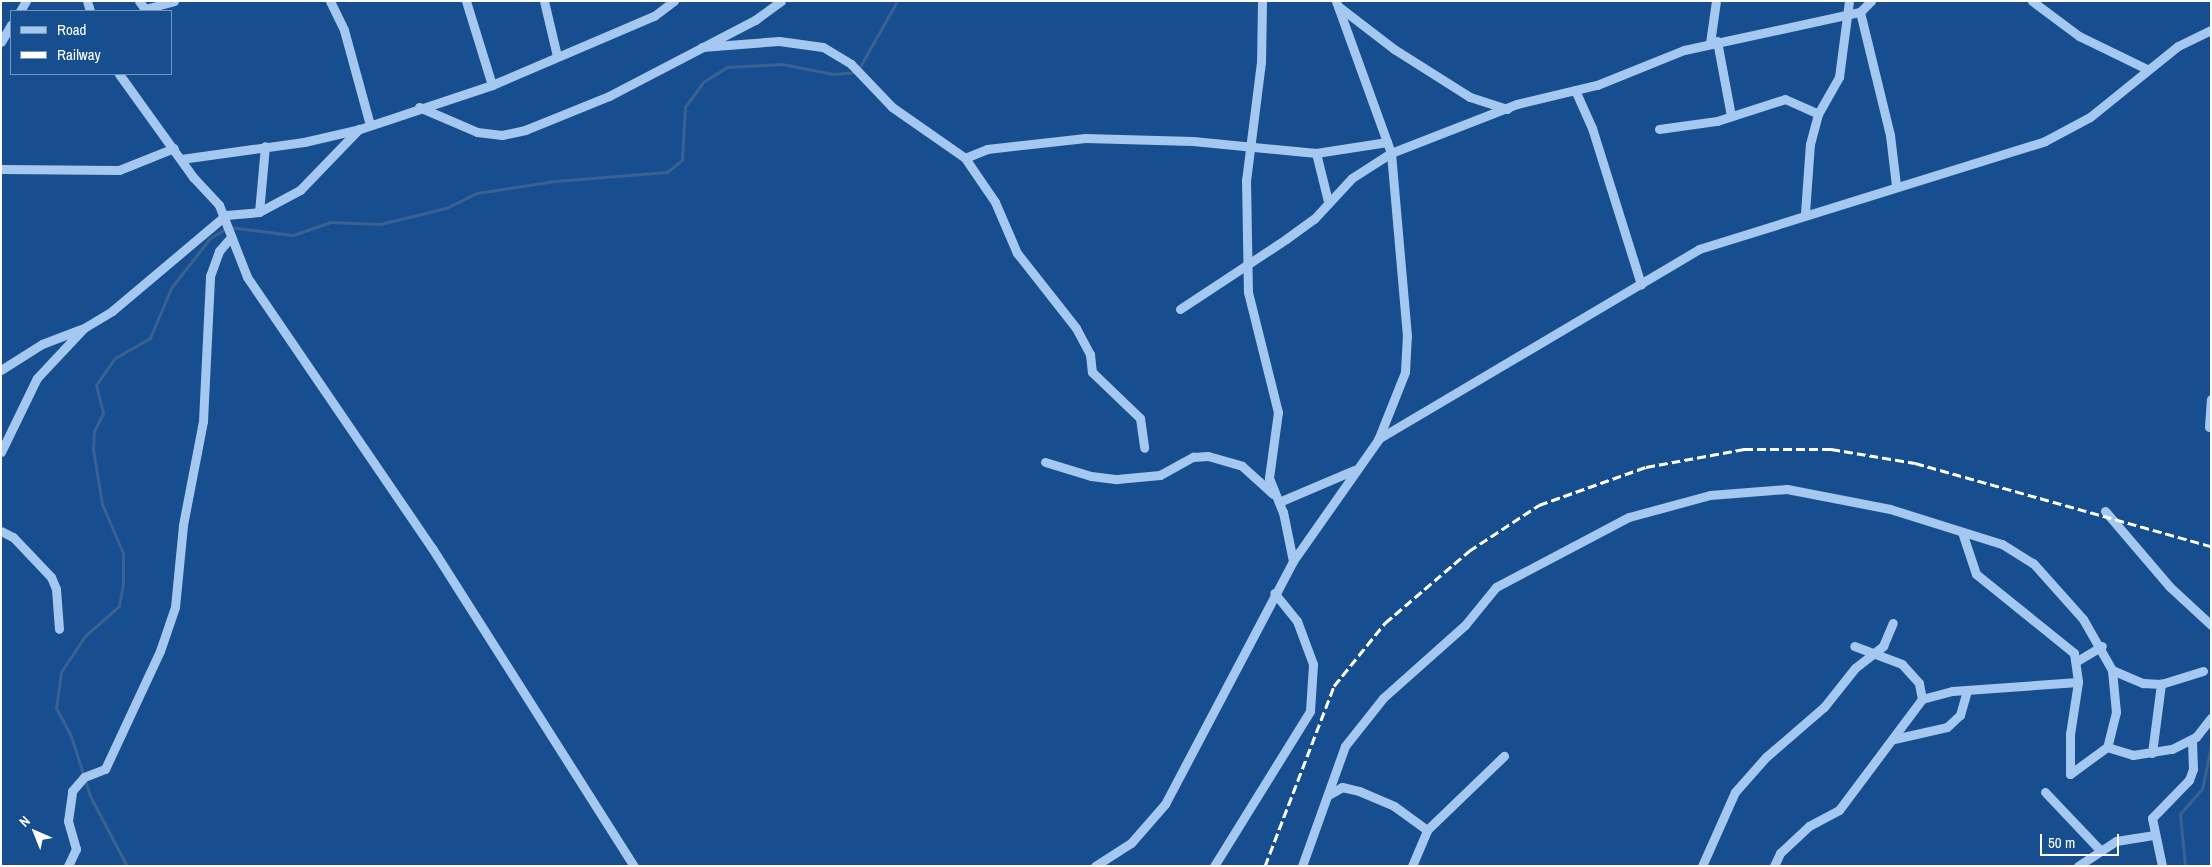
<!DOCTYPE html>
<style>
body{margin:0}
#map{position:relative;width:2212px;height:867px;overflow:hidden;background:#174e90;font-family:"Archivo Narrow",sans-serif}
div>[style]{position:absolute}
.stream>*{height:3px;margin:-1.5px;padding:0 1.5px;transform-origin:1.5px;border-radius:1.5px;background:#396191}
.minor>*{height:9px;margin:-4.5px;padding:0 4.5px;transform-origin:4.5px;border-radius:4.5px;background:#a5c8f0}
.rail>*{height:3px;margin-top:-1.5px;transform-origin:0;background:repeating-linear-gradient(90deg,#fff 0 9px,transparent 0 13px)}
span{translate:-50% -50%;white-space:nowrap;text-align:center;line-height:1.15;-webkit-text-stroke:4px #174e90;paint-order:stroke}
.frame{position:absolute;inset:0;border:2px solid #fff;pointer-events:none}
.legend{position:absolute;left:10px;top:10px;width:162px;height:65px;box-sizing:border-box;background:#174e90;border:1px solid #7495bc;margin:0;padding:6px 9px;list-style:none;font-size:15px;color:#fff}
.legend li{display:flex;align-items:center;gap:10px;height:25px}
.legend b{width:25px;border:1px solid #7495bc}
.north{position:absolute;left:10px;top:807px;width:50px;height:50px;-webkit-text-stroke:4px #174e90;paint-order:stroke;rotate:316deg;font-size:14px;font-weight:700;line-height:20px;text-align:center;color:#fff}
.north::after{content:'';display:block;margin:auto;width:18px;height:22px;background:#fff;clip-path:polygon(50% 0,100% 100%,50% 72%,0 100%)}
.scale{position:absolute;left:2040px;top:834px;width:79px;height:22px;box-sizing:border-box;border:2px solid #fff;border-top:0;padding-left:6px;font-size:15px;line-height:18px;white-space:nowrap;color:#fff;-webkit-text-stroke:4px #174e90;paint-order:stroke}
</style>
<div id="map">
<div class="stream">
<div style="left:127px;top:866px;width:79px;rotate:-117.9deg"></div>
<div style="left:90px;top:796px;width:63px;rotate:-107.6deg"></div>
<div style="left:71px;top:736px;width:32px;rotate:-118deg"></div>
<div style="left:56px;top:708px;width:36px;rotate:-82deg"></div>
<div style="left:61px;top:672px;width:43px;rotate:-56.3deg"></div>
<div style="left:85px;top:636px;width:45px;rotate:-41.4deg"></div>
<div style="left:119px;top:606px;width:22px;rotate:-80deg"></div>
<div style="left:123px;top:584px;width:31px;rotate:-90deg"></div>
<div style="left:123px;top:553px;width:53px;rotate:-113.2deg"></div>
<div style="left:102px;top:504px;width:56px;rotate:-99.3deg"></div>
<div style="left:93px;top:449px;width:18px;rotate:-87deg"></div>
<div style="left:94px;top:431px;width:20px;rotate:-63deg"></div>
<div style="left:103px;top:413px;width:29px;rotate:-104deg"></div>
<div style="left:96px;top:385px;width:33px;rotate:-55deg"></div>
<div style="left:115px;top:358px;width:40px;rotate:-29.7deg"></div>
<div style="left:150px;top:338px;width:54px;rotate:-67.2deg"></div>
<div style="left:171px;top:288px;width:63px;rotate:-52deg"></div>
<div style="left:210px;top:238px;width:21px;rotate:-31deg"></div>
<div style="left:228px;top:227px;width:65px;rotate:7deg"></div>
<div style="left:293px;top:235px;width:40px;rotate:-18.9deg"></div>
<div style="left:331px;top:222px;width:49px;rotate:2.3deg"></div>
<div style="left:380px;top:224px;width:68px;rotate:-13.6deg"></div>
<div style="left:446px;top:208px;width:34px;rotate:-26deg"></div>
<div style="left:477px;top:193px;width:79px;rotate:-8.7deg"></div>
<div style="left:555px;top:181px;width:112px;rotate:-4.6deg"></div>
<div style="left:667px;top:172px;width:19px;rotate:-39deg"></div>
<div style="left:682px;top:160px;width:53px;rotate:-86.8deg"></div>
<div style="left:685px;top:107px;width:31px;rotate:-54deg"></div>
<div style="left:703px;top:82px;width:28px;rotate:-32deg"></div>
<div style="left:727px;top:67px;width:55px;rotate:-3.1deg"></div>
<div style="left:782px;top:64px;width:52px;rotate:11.1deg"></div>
<div style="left:833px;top:74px;width:24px;rotate:-5deg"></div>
<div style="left:857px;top:72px;width:81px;rotate:-60.6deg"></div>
<div style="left:2185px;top:866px;width:52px;rotate:-95.5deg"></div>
<div style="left:2180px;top:814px;width:33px;rotate:-49deg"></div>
<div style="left:2202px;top:789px;width:44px;rotate:-78.2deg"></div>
</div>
<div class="minor">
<div style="left:87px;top:1px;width:10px;rotate:73deg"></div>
<div style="left:139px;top:1px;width:10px;rotate:53deg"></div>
<div style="left:145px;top:9px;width:30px;rotate:-15deg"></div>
<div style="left:330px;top:1px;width:32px;rotate:64deg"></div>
<div style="left:344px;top:30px;width:98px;rotate:74.7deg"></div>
<div style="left:466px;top:1px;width:88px;rotate:72.8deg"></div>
<div style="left:544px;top:1px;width:57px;rotate:76.7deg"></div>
<div style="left:1262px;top:1px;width:61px;rotate:90.9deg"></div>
<div style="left:1261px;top:62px;width:119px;rotate:97.2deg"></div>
<div style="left:1246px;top:180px;width:112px;rotate:89deg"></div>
<div style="left:1248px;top:292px;width:124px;rotate:76deg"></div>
<div style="left:1278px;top:412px;width:67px;rotate:97.8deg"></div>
<div style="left:1269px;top:478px;width:37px;rotate:68deg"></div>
<div style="left:1283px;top:512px;width:50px;rotate:78.5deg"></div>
<div style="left:2032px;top:1px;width:59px;rotate:36.7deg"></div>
<div style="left:2079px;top:36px;width:76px;rotate:25.9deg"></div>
<div style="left:1338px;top:6px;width:71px;rotate:37.5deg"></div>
<div style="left:1394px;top:49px;width:90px;rotate:32.3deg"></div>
<div style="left:1470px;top:97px;width:39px;rotate:18deg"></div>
<div style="left:20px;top:11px;width:12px;rotate:-59deg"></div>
<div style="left:1860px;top:12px;width:127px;rotate:76.3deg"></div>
<div style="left:1890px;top:135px;width:50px;rotate:83.2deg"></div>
<div style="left:1717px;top:41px;width:76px;rotate:79.4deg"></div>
<div style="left:1px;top:42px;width:20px;rotate:-60deg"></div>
<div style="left:1710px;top:43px;width:42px;rotate:-81.9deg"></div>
<div style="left:702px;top:47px;width:77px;rotate:-4.5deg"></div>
<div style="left:779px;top:41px;width:44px;rotate:7.8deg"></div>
<div style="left:823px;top:47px;width:33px;rotate:31deg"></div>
<div style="left:851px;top:64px;width:59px;rotate:46.4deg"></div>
<div style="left:892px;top:107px;width:89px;rotate:34.9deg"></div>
<div style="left:965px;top:158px;width:53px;rotate:55.7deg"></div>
<div style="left:995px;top:202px;width:56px;rotate:66.7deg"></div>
<div style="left:1017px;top:253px;width:95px;rotate:51.8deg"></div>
<div style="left:1076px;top:328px;width:30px;rotate:62deg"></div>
<div style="left:1090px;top:354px;width:18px;rotate:84deg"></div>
<div style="left:1092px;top:372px;width:66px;rotate:43.8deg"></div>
<div style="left:1140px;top:418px;width:30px;rotate:82deg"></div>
<div style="left:119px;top:74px;width:127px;rotate:54.3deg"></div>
<div style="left:193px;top:177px;width:38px;rotate:47deg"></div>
<div style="left:219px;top:205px;width:77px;rotate:68.7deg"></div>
<div style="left:247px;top:277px;width:328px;rotate:55.7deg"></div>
<div style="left:432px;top:548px;width:377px;rotate:57.6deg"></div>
<div style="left:1575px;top:90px;width:42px;rotate:65.9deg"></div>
<div style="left:1592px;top:128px;width:164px;rotate:72.6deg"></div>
<div style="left:419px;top:107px;width:63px;rotate:23.3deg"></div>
<div style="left:477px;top:132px;width:25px;rotate:7deg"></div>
<div style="left:502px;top:135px;width:24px;rotate:-12deg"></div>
<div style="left:525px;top:130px;width:91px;rotate:-22deg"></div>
<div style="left:609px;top:96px;width:165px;rotate:-27.5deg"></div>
<div style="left:755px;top:20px;width:32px;rotate:-36deg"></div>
<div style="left:1659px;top:129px;width:59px;rotate:-7.9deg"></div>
<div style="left:1717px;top:121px;width:71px;rotate:-17.9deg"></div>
<div style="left:1785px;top:99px;width:36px;rotate:24deg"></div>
<div style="left:1316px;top:153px;width:49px;rotate:76deg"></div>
<div style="left:965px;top:158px;width:24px;rotate:-22deg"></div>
<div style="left:987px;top:149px;width:99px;rotate:-6.4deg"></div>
<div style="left:1085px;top:138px;width:108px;rotate:1.6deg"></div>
<div style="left:1193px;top:141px;width:124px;rotate:5.6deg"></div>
<div style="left:1316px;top:153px;width:72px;rotate:-8.8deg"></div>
<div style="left:181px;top:159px;width:124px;rotate:-7.9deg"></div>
<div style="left:304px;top:142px;width:57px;rotate:-13.1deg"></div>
<div style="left:360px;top:129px;width:139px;rotate:-18.4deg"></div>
<div style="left:492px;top:85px;width:176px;rotate:-23.1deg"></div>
<div style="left:654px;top:16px;width:25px;rotate:-37deg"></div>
<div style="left:1px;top:169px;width:118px;rotate:0.5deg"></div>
<div style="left:119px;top:170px;width:59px;rotate:-21.8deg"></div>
<div style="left:259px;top:212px;width:66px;rotate:-84.8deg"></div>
<div style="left:1805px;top:213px;width:69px;rotate:-85.9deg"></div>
<div style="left:1810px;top:144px;width:31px;rotate:-75deg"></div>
<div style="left:1818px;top:114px;width:43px;rotate:-60.4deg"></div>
<div style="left:1839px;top:77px;width:77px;rotate:-82.5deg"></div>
<div style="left:1180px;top:309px;width:127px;rotate:-33.4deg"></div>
<div style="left:1286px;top:239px;width:34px;rotate:-36deg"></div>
<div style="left:1314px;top:219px;width:56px;rotate:-47.2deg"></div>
<div style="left:1352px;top:178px;width:46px;rotate:-32.7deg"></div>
<div style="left:1391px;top:153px;width:135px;rotate:-21.3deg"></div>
<div style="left:1517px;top:104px;width:82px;rotate:-13.4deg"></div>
<div style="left:1597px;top:85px;width:94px;rotate:-21.9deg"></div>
<div style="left:1684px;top:50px;width:180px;rotate:-12.2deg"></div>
<div style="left:1860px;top:12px;width:16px;rotate:-45deg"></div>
<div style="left:1px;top:370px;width:49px;rotate:-32.4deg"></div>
<div style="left:42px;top:344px;width:42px;rotate:-21deg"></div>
<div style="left:2209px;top:427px;width:28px;rotate:-86deg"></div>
<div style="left:1378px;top:439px;width:373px;rotate:-30.6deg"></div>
<div style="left:1699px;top:249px;width:362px;rotate:-17.3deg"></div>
<div style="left:2045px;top:141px;width:51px;rotate:-28.1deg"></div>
<div style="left:2090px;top:117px;width:113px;rotate:-38.9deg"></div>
<div style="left:2178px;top:46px;width:37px;rotate:-26deg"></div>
<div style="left:1px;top:452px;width:82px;rotate:-64.1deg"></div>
<div style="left:37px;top:378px;width:69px;rotate:-46.8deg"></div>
<div style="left:84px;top:328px;width:33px;rotate:-31deg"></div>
<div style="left:112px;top:311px;width:149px;rotate:-40.1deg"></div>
<div style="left:226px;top:215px;width:33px;rotate:-5deg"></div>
<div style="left:259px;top:212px;width:47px;rotate:-28.2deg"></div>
<div style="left:300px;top:190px;width:85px;rotate:-46deg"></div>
<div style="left:1045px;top:462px;width:48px;rotate:16.9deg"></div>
<div style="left:1091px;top:476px;width:26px;rotate:7deg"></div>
<div style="left:1117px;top:479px;width:43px;rotate:-5.3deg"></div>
<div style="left:1160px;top:475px;width:38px;rotate:-29deg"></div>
<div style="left:1193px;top:457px;width:15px;rotate:-4deg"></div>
<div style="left:1208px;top:456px;width:35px;rotate:16deg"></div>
<div style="left:1242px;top:466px;width:42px;rotate:42.1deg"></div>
<div style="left:1279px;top:502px;width:82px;rotate:-23.1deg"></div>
<div style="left:2105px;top:511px;width:100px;rotate:49.5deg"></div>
<div style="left:2170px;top:587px;width:56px;rotate:42.8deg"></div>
<div style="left:1px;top:531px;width:13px;rotate:27deg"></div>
<div style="left:13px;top:537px;width:55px;rotate:46.5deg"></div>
<div style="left:51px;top:577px;width:13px;rotate:67deg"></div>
<div style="left:56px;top:589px;width:40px;rotate:85.7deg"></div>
<div style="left:1962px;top:532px;width:44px;rotate:71.6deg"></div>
<div style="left:1976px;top:574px;width:126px;rotate:38.9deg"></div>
<div style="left:2074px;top:653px;width:29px;rotate:82deg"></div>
<div style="left:2078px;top:682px;width:53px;rotate:98.7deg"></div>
<div style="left:2070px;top:734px;width:40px;rotate:90deg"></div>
<div style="left:2077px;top:661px;width:29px;rotate:-31deg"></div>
<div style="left:2112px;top:670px;width:34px;rotate:23deg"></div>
<div style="left:2143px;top:683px;width:18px;rotate:3deg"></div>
<div style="left:2161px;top:684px;width:44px;rotate:-17.2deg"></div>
<div style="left:1922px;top:699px;width:31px;rotate:-15deg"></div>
<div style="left:1952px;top:691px;width:126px;rotate:-4.1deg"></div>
<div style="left:1894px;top:739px;width:54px;rotate:-12.8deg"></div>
<div style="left:1947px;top:727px;width:18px;rotate:-43deg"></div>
<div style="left:1960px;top:715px;width:26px;rotate:-74deg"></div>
<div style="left:2152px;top:753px;width:70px;rotate:-82.6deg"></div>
<div style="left:2070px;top:774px;width:46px;rotate:-36.1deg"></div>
<div style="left:2107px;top:747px;width:27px;rotate:17deg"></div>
<div style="left:2133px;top:755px;width:39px;rotate:-9deg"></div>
<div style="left:2172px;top:749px;width:27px;rotate:-27deg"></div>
<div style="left:2196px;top:737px;width:24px;rotate:-52deg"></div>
<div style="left:2045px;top:792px;width:79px;rotate:46.5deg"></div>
<div style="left:1330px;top:794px;width:14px;rotate:-30deg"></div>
<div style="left:1342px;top:787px;width:17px;rotate:13deg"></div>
<div style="left:1359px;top:791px;width:38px;rotate:23deg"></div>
<div style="left:1394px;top:806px;width:41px;rotate:36deg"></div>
<div style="left:68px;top:866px;width:19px;rotate:-65deg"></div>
<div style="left:76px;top:849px;width:29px;rotate:-106deg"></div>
<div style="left:68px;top:821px;width:30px;rotate:-82deg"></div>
<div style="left:72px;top:791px;width:18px;rotate:-49deg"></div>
<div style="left:84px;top:777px;width:22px;rotate:-21deg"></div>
<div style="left:105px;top:769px;width:130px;rotate:-65deg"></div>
<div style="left:160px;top:651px;width:46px;rotate:-71.2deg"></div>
<div style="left:175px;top:607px;width:82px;rotate:-84.4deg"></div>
<div style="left:183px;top:525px;width:106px;rotate:-79.1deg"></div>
<div style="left:203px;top:421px;width:145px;rotate:-87.2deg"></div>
<div style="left:210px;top:276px;width:27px;rotate:-70deg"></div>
<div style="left:219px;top:251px;width:18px;rotate:-49deg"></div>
<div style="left:1095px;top:866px;width:43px;rotate:-32.6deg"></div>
<div style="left:1131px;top:843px;width:52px;rotate:-48.9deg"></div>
<div style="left:1165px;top:804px;width:275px;rotate:-62.2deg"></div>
<div style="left:1293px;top:561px;width:148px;rotate:-54.9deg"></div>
<div style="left:1378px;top:440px;width:73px;rotate:-68.3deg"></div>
<div style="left:1405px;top:372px;width:36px;rotate:-87deg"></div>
<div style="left:1407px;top:336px;width:184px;rotate:-95deg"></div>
<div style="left:1391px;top:153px;width:162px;rotate:-109.9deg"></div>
<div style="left:1214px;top:866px;width:182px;rotate:-58.2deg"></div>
<div style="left:1310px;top:711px;width:47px;rotate:-86.3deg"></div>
<div style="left:1313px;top:664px;width:46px;rotate:-110.4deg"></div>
<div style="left:1297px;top:621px;width:36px;rotate:-129deg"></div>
<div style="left:1302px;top:866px;width:127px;rotate:-70.3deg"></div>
<div style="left:1345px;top:746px;width:61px;rotate:-51.6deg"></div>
<div style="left:1383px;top:698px;width:110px;rotate:-41.7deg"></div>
<div style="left:1465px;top:625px;width:49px;rotate:-50.8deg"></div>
<div style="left:1496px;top:587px;width:150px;rotate:-27.8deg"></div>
<div style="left:1629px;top:517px;width:84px;rotate:-15.2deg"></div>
<div style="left:1710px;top:495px;width:77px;rotate:-4.5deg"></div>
<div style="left:1787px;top:489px;width:105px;rotate:11deg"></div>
<div style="left:1890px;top:509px;width:117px;rotate:17.4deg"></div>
<div style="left:2002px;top:544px;width:36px;rotate:32deg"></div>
<div style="left:2033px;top:563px;width:75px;rotate:48.2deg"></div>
<div style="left:2083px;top:619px;width:59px;rotate:60.4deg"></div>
<div style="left:2112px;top:670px;width:42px;rotate:84.6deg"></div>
<div style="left:2116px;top:712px;width:36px;rotate:104deg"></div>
<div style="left:1412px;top:866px;width:39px;rotate:-67deg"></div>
<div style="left:1427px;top:830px;width:107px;rotate:-43.9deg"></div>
<div style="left:1702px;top:866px;width:81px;rotate:-66deg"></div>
<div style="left:1735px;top:792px;width:47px;rotate:-48.5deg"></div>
<div style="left:1766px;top:757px;width:77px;rotate:-40.8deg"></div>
<div style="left:1824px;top:707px;width:50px;rotate:-51.5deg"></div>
<div style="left:1855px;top:668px;width:36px;rotate:-38deg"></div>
<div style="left:1883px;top:646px;width:25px;rotate:-67deg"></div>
<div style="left:1774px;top:866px;width:14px;rotate:-65deg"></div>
<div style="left:1780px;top:853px;width:40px;rotate:-43deg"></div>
<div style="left:1809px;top:826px;width:34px;rotate:-28deg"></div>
<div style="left:1839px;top:810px;width:139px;rotate:-53.2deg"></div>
<div style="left:1922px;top:699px;width:16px;rotate:-101deg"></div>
<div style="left:1919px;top:683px;width:25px;rotate:-132deg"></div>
<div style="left:1902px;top:664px;width:51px;rotate:-159.4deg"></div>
<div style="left:2078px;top:866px;width:45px;rotate:-33.3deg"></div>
<div style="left:2116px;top:841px;width:39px;rotate:-9deg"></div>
<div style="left:2162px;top:866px;width:49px;rotate:-101.8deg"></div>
<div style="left:2152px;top:818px;width:53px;rotate:-45.8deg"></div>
<div style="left:2189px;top:780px;width:12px;rotate:-70deg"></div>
<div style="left:2193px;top:769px;width:29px;rotate:-92deg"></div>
</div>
<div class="rail">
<div style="left:1265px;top:866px;width:193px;rotate:-69deg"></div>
<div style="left:1334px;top:686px;width:81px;rotate:-51deg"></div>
<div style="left:1385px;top:623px;width:111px;rotate:-40.6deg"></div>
<div style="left:1469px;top:551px;width:84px;rotate:-33.3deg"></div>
<div style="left:1539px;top:505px;width:114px;rotate:-19.6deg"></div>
<div style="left:1646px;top:467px;width:100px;rotate:-10.4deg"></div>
<div style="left:1744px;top:449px;width:87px"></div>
<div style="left:1831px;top:449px;width:85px;rotate:9.5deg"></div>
<div style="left:1915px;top:463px;width:307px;rotate:15.7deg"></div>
</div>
<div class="frame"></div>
<ul class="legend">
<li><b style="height:6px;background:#a5c8f0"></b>Road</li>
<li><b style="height:6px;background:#fff"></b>Railway</li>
</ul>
<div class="north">N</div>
<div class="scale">50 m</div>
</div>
